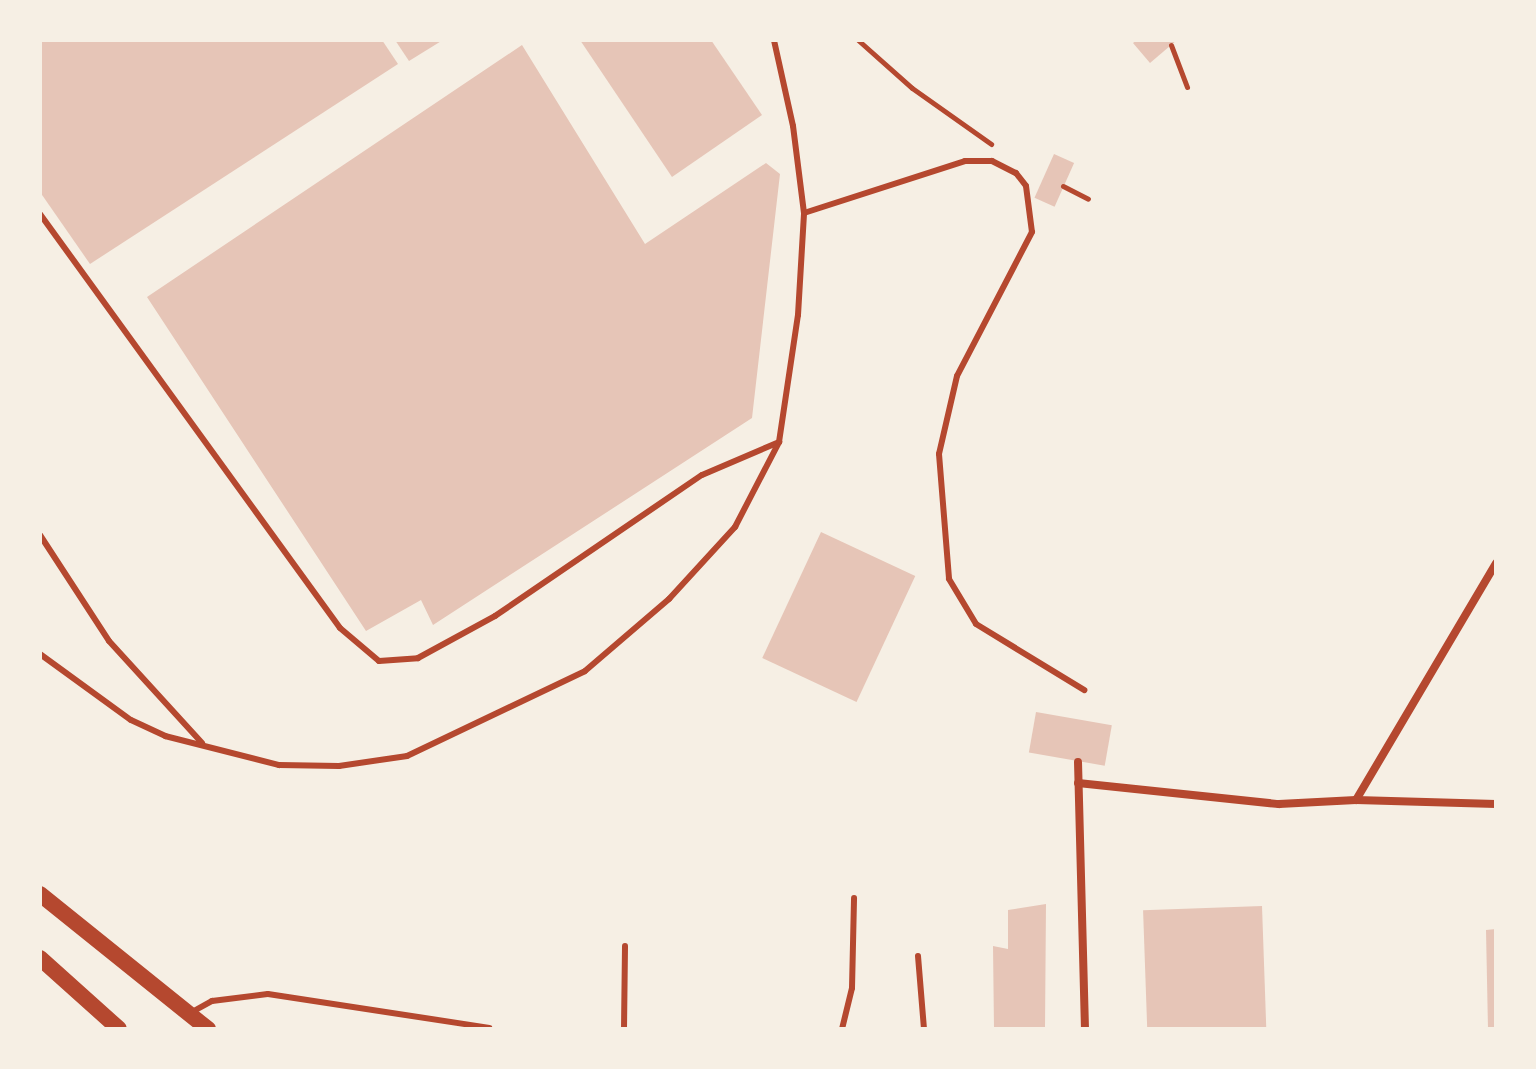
<!DOCTYPE html>
<style>
body{margin:0}
#map{position:relative;width:1536px;height:1069px;overflow:hidden;background:#f6efe4;font-family:"Space Grotesk",sans-serif}
div>[style]{position:absolute}
.building>*{inset:0;background:#e6c5b7;transform-origin:0 0}
.path>*{height:5px;margin:-2.5px;padding:0 2.5px;transform-origin:2.5px;border-radius:2.5px;background:#b5482f}
.service>*{height:6px;margin:-3px;padding:0 3px;transform-origin:3px;border-radius:3px;background:#b5482f}
.minor>*{height:8px;margin:-4px;padding:0 4px;transform-origin:4px;border-radius:4px;background:#b5482f}
.secondary>*{height:16px;margin:-8px;padding:0 8px;transform-origin:8px;border-radius:8px;background:#b5482f}
span{translate:-50% -50%;white-space:nowrap;text-align:center;line-height:1.15;-webkit-text-stroke:6px #f6efe4;paint-order:stroke}
.frame{position:absolute;inset:0;border:42px solid #f6efe4;pointer-events:none}
</style>
<div id="map">
<div class="building">
<div style="clip-path:polygon(40px 40px,382px 40px,398px 64px,90px 264px,40px 192px)"></div>
<div style="clip-path:polygon(395px 40px,443px 40px,409px 61px)"></div>
<div style="clip-path:polygon(580px 40px,711px 40px,762px 115px,672px 177px)"></div>
<div style="clip-path:polygon(1137px 40px,1177px 40px,1150px 63px,1133px 43px)"></div>
<div style="clip-path:polygon(522px 45px,645px 244px,766px 163px,780px 174px,752px 418px,433px 625px,421px 600px,366px 631px,147px 297px)"></div>
<div style="left:1054px;top:154px;width:22px;height:48px;rotate:24deg"></div>
<div style="left:821px;top:532px;width:104px;height:139px;rotate:25deg"></div>
<div style="left:1036px;top:712px;width:77px;height:41px;rotate:10deg"></div>
<div style="clip-path:polygon(1046px 904px,1045px 1029px,994px 1029px,993px 946px,1008px 949px,1008px 910px)"></div>
<div style="left:1262px;top:906px;width:123px;height:119px;rotate:88deg"></div>
<div style="clip-path:polygon(1496px 929px,1496px 1029px,1488px 1029px,1486px 930px)"></div>
</div>
<div class="path">
<div style="left:858px;top:40px;width:72px;rotate:41.6deg"></div>
<div style="left:912px;top:88px;width:97px;rotate:35.3deg"></div>
<div style="left:1171px;top:45px;width:45px;rotate:69.1deg"></div>
<div style="left:1063px;top:186px;width:28px;rotate:27deg"></div>
</div>
<div class="service">
<div style="left:804px;top:213px;width:169px;rotate:-17.9deg"></div>
<div style="left:965px;top:161px;width:27px"></div>
<div style="left:992px;top:161px;width:27px;rotate:27deg"></div>
<div style="left:1016px;top:173px;width:16px;rotate:52deg"></div>
<div style="left:1026px;top:186px;width:46px;rotate:82.6deg"></div>
<div style="left:1032px;top:232px;width:162px;rotate:117.5deg"></div>
<div style="left:957px;top:376px;width:80px;rotate:103deg"></div>
<div style="left:939px;top:454px;width:125px;rotate:85.4deg"></div>
<div style="left:949px;top:579px;width:52px;rotate:59deg"></div>
<div style="left:976px;top:624px;width:127px;rotate:31.4deg"></div>
<div style="left:40px;top:214px;width:511px;rotate:54.07deg"></div>
<div style="left:340px;top:628px;width:51px;rotate:40.2deg"></div>
<div style="left:379px;top:661px;width:39px;rotate:-4deg"></div>
<div style="left:418px;top:658px;width:88px;rotate:-28.6deg"></div>
<div style="left:495px;top:616px;width:250px;rotate:-34.3deg"></div>
<div style="left:702px;top:475px;width:84px;rotate:-23.2deg"></div>
<div style="left:40px;top:535px;width:126px;rotate:56.9deg"></div>
<div style="left:109px;top:641px;width:138px;rotate:47.6deg"></div>
<div style="left:40px;top:654px;width:112px;rotate:36deg"></div>
<div style="left:131px;top:720px;width:38px;rotate:25deg"></div>
<div style="left:165px;top:736px;width:118px;rotate:14.3deg"></div>
<div style="left:279px;top:765px;width:60px;rotate:1deg"></div>
<div style="left:339px;top:766px;width:69px;rotate:-8.4deg"></div>
<div style="left:407px;top:756px;width:197px;rotate:-25.5deg"></div>
<div style="left:585px;top:671px;width:111px;rotate:-40.6deg"></div>
<div style="left:669px;top:599px;width:98px;rotate:-47.5deg"></div>
<div style="left:735px;top:527px;width:96px;rotate:-62.6deg"></div>
<div style="left:779px;top:442px;width:128px;rotate:-81.5deg"></div>
<div style="left:798px;top:315px;width:102px;rotate:-86.6deg"></div>
<div style="left:804px;top:213px;width:88px;rotate:-97.2deg"></div>
<div style="left:793px;top:126px;width:88px;rotate:-102.5deg"></div>
<div style="left:918px;top:956px;width:73px;rotate:85.3deg"></div>
<div style="left:192px;top:1012px;width:23px;rotate:-29deg"></div>
<div style="left:212px;top:1001px;width:56px;rotate:-7.1deg"></div>
<div style="left:268px;top:994px;width:224px;rotate:8.7deg"></div>
<div style="left:624px;top:1029px;width:83px;rotate:-89.3deg"></div>
<div style="left:842px;top:1029px;width:42px;rotate:-76.3deg"></div>
<div style="left:852px;top:988px;width:90px;rotate:-88.7deg"></div>
</div>
<div class="minor">
<div style="left:1078px;top:762px;width:267px;rotate:88.5deg"></div>
<div style="left:1078px;top:783px;width:202px;rotate:6deg"></div>
<div style="left:1279px;top:804px;width:77px;rotate:-3deg"></div>
<div style="left:1356px;top:800px;width:140px;rotate:1.6deg"></div>
<div style="left:1356px;top:800px;width:275px;rotate:-59.4deg"></div>
</div>
<div class="secondary">
<div style="left:40px;top:894px;width:216px;rotate:38.8deg"></div>
<div style="left:40px;top:958px;width:106px;rotate:41.9deg"></div>
</div>
<div class="frame"></div>
</div>
